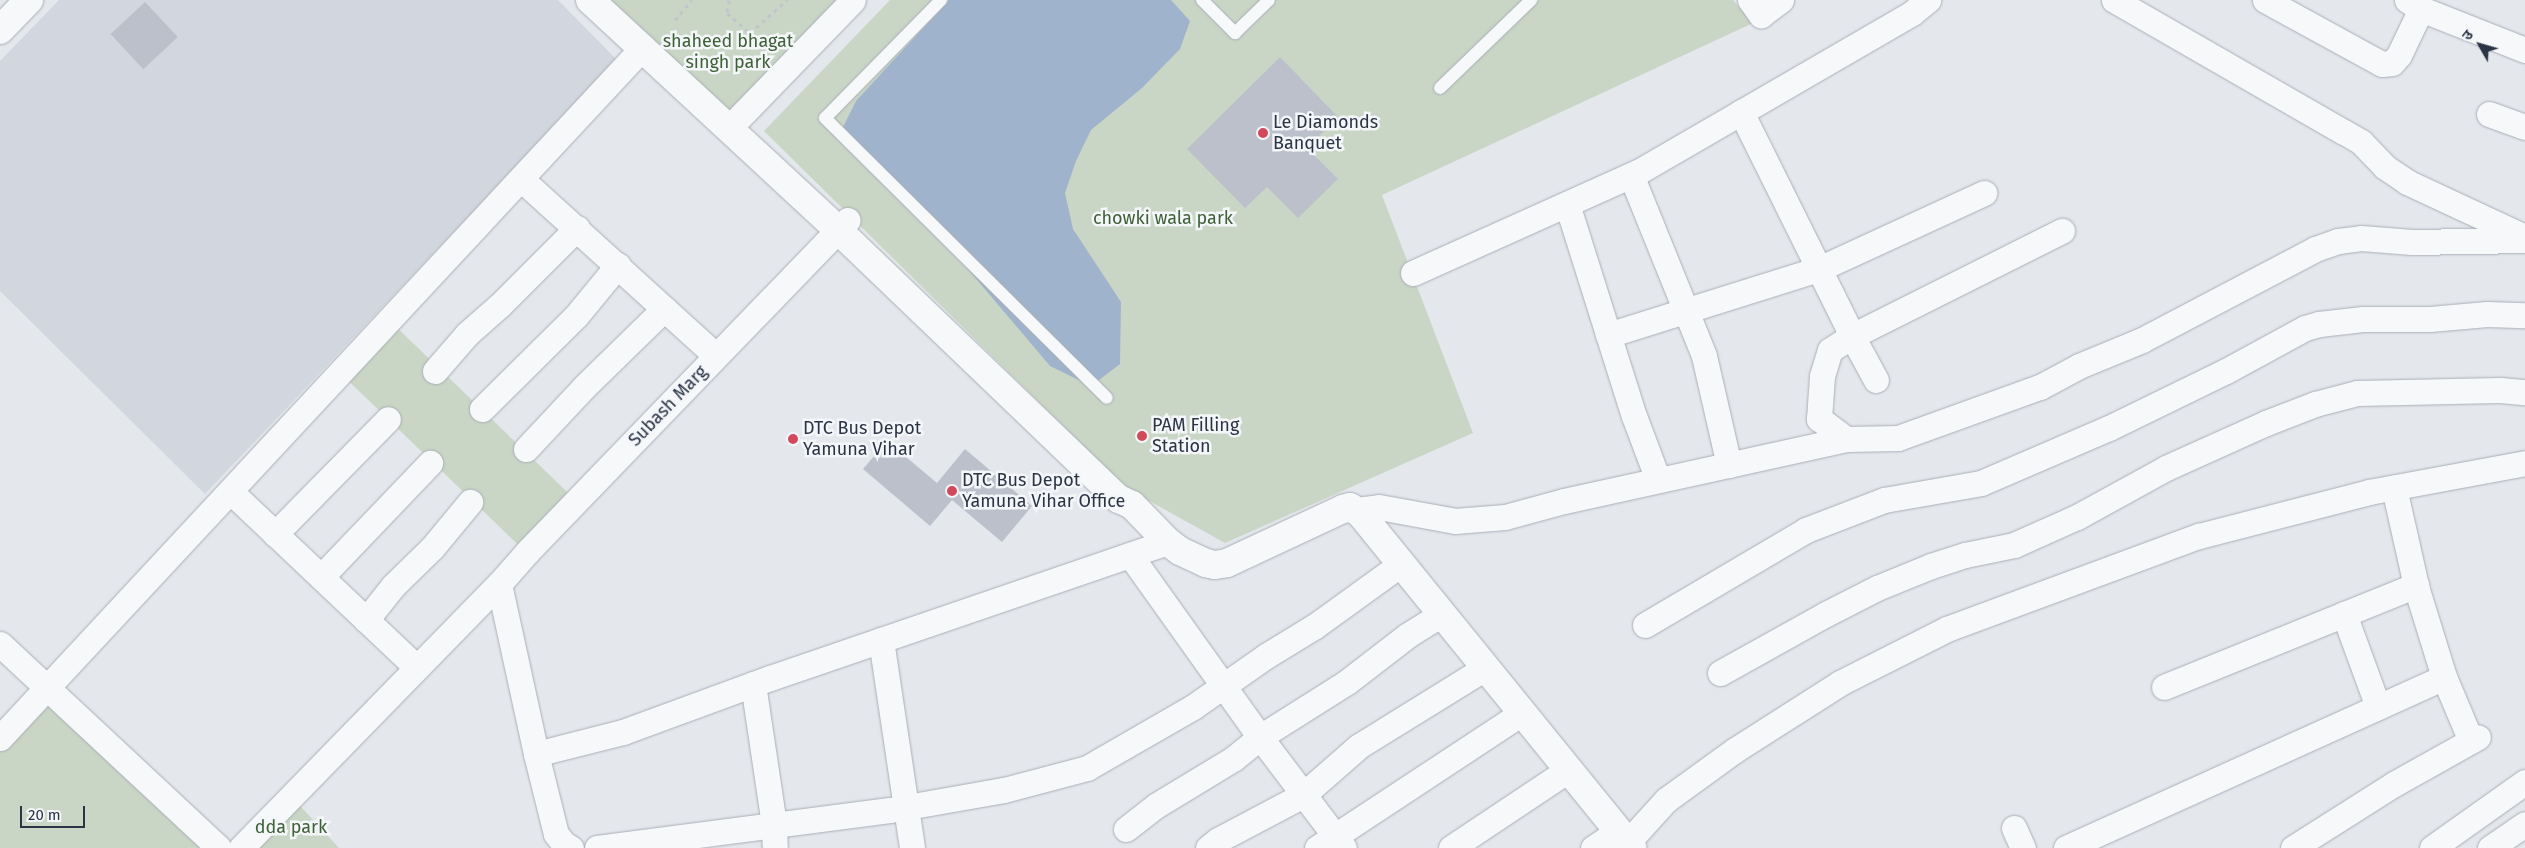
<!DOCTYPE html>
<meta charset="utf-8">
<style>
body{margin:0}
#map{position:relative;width:2525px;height:848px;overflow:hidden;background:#e4e7ec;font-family:"Fira Sans","Noto Sans Devanagari",sans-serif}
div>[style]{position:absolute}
.built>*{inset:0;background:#d2d6de}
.green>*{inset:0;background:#c9d6c5;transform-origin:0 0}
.water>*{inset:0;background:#9fb4cc}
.building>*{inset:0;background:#bbc0ca;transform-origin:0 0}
.path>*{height:3px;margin-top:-1.5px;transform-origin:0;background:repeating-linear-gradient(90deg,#c2c5cb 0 4px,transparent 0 8px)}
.roads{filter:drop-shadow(0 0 1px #a9aeb7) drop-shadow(0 0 1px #a9aeb7)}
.service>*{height:12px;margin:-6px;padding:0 6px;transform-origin:6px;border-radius:6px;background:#f7f8fa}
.minor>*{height:25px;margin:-12.5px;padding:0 12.5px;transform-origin:12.5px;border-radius:12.5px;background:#f7f8fa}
.tertiary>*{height:28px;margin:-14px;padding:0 14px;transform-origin:14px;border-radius:14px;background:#f7f8fa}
.dots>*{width:14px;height:14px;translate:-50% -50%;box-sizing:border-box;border:2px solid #f4f6f9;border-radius:50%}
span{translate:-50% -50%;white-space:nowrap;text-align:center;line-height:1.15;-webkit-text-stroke:5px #f4f6f9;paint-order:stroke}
.park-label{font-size:18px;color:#3f6138}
.poi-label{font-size:18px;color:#2b3445}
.left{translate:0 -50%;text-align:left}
.street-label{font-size:18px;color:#2b3445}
.north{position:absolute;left:2455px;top:20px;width:50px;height:50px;-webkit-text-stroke:4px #f4f6f9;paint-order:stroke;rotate:308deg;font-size:14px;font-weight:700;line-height:20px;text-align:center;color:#2b3445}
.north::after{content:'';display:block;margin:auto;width:18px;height:22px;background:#2b3445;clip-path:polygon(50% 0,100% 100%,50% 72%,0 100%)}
.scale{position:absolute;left:20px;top:806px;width:65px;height:22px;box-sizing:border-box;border:2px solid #2b3445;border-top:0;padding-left:6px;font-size:15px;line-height:18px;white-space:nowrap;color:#2b3445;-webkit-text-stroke:4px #f4f6f9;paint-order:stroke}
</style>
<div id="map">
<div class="built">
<div style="clip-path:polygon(59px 0,558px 0,617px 60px,205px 494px,0 291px,0 61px)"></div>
</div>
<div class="green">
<div style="clip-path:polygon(592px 0,852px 0,730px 125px)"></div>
<div style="clip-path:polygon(890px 0,1733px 0,1753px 23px,1382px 195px,1473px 433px,1225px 543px,1126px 488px,764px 131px)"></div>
<div style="left:389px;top:320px;width:260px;height:72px;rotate:44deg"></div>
<div style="clip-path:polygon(49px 687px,207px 848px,0 848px,0 738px)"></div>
<div style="clip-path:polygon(291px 796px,339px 848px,241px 848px)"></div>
</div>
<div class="water">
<div style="clip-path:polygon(949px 0,1171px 0,1190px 21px,1180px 49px,1142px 88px,1091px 130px,1076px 161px,1065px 193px,1073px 229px,1121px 302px,1120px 364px,1091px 386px,1050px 366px,967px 268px,842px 129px,856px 101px)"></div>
</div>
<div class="building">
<div style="left:145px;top:2px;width:48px;height:47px;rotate:47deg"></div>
<div style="clip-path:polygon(1280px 57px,1338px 117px,1307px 148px,1338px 179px,1298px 218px,1267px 187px,1245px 208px,1187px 149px)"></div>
<div style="clip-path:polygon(887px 441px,937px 483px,965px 449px,1032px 506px,1002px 542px,952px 500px,930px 526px,863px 469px)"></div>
</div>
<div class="path">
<div style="left:729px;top:0;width:13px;rotate:99deg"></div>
<div style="left:727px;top:13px;width:30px;rotate:41deg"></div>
<div style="left:750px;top:33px;width:50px;rotate:-41.7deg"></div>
<div style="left:675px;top:20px;width:26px;rotate:-50deg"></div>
</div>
<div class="roads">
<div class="service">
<div style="left:941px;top:0;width:165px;rotate:134.5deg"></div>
<div style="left:825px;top:118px;width:397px;rotate:44.8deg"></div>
<div style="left:1202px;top:0;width:47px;rotate:45deg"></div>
<div style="left:1235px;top:33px;width:47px;rotate:-44.1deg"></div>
<div style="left:1440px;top:88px;width:127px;rotate:-44deg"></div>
</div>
<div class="minor">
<div style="left:1750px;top:0;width:19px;rotate:54deg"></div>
<div style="left:1761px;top:15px;width:25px;rotate:-37deg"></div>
<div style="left:2114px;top:0;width:265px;rotate:29.9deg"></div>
<div style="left:2344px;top:132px;width:20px;rotate:30deg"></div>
<div style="left:2361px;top:142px;width:35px;rotate:46deg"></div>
<div style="left:2385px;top:167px;width:27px;rotate:34deg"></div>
<div style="left:2407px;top:182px;width:130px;rotate:25deg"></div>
<div style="left:2265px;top:0;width:133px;rotate:28.7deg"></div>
<div style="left:2382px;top:64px;width:10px;rotate:-6deg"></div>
<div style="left:2392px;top:63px;width:11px;rotate:-49deg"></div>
<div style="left:2399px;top:55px;width:51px;rotate:-64.4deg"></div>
<div style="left:2407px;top:0;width:17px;rotate:33deg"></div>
<div style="left:2421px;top:9px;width:112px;rotate:21.5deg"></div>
<div style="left:1741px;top:112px;width:250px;rotate:63.6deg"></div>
<div style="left:1852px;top:336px;width:50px;rotate:61.4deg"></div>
<div style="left:2489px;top:114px;width:38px;rotate:20deg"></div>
<div style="left:729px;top:128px;width:178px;rotate:-45.9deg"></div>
<div style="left:1631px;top:175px;width:195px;rotate:68deg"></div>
<div style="left:1704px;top:356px;width:112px;rotate:77.1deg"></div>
<div style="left:521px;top:179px;width:263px;rotate:42.2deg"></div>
<div style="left:1567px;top:204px;width:222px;rotate:72.5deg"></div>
<div style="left:1634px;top:416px;width:68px;rotate:69.4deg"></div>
<div style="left:1413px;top:273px;width:247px;rotate:-24.2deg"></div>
<div style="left:1638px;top:172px;width:317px;rotate:-30.1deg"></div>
<div style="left:1912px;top:13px;width:21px;rotate:-39deg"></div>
<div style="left:1608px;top:335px;width:221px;rotate:-17.4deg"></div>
<div style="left:1819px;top:269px;width:182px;rotate:-24.7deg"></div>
<div style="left:435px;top:371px;width:49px;rotate:-49.1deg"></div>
<div style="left:467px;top:334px;width:44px;rotate:-41.3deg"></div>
<div style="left:500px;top:305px;width:109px;rotate:-45deg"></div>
<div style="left:482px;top:409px;width:132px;rotate:-44.7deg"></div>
<div style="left:576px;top:316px;width:66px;rotate:-50.5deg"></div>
<div style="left:1846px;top:439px;width:52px;rotate:-1.1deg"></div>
<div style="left:1898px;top:438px;width:151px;rotate:-19.8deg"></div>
<div style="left:2040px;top:387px;width:44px;rotate:-28.3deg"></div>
<div style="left:2079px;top:366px;width:68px;rotate:-22.4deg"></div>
<div style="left:2142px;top:340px;width:195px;rotate:-27.7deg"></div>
<div style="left:2315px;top:249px;width:24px;rotate:-19deg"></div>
<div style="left:2338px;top:241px;width:23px;rotate:-7deg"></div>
<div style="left:2361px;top:238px;width:51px;rotate:4.5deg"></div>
<div style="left:2412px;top:242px;width:113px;rotate:-1deg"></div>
<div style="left:526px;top:449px;width:85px;rotate:-46.9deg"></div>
<div style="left:584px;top:387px;width:112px;rotate:-44.3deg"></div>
<div style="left:230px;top:491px;width:256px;rotate:43.4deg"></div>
<div style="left:1356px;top:510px;width:23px;rotate:-7deg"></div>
<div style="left:1379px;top:507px;width:77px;rotate:10.4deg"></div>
<div style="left:1455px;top:521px;width:50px;rotate:-4.6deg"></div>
<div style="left:1505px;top:517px;width:61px;rotate:-15.2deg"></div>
<div style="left:1564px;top:501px;width:289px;rotate:-12.4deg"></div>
<div style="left:1846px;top:439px;width:34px;rotate:-143deg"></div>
<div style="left:1819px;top:419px;width:43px;rotate:-86deg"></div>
<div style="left:1822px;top:376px;width:27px;rotate:-73deg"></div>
<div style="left:1830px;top:350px;width:26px;rotate:-32deg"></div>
<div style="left:1852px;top:336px;width:235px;rotate:-26.6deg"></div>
<div style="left:275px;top:534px;width:161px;rotate:-45.5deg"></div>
<div style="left:1130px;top:555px;width:224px;rotate:54.5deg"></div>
<div style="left:1260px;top:737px;width:139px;rotate:52.9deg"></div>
<div style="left:321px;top:577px;width:158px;rotate:-46.3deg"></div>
<div style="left:499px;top:584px;width:174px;rotate:77.7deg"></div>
<div style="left:536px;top:754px;width:82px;rotate:76deg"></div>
<div style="left:556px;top:834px;width:13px;rotate:51deg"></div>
<div style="left:564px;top:844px;width:8px;rotate:30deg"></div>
<div style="left:2344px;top:614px;width:99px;rotate:69.9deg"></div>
<div style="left:366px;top:620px;width:43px;rotate:-51.5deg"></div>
<div style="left:393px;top:586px;width:54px;rotate:-44.3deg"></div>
<div style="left:432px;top:548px;width:60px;rotate:-50.4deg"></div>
<div style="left:1645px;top:625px;width:187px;rotate:-30.5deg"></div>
<div style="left:1806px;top:530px;width:84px;rotate:-21deg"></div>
<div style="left:1884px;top:500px;width:98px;rotate:-9.9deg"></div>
<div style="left:1981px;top:483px;width:139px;rotate:-23.3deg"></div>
<div style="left:2109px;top:428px;width:130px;rotate:-26deg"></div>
<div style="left:2226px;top:371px;width:90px;rotate:-28.6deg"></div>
<div style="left:2305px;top:328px;width:15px;rotate:-16deg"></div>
<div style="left:2319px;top:324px;width:44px;rotate:-6.5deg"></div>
<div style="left:2363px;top:319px;width:67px"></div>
<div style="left:2430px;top:319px;width:57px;rotate:-5deg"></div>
<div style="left:2487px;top:314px;width:38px;rotate:2deg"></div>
<div style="left:881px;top:640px;width:210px;rotate:81.5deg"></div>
<div style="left:0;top:644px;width:299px;rotate:43deg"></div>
<div style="left:1720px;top:673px;width:121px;rotate:-29.1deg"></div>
<div style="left:1826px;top:614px;width:57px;rotate:-27deg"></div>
<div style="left:1877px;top:588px;width:58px;rotate:-22.2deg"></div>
<div style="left:1931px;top:566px;width:36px;rotate:-18deg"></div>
<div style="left:1965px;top:555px;width:50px;rotate:-11.5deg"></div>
<div style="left:2014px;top:545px;width:69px;rotate:-24deg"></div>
<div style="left:2077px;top:517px;width:102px;rotate:-28.8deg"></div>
<div style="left:2166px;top:468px;width:110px;rotate:-24.2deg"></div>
<div style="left:2266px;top:423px;width:53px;rotate:-21.2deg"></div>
<div style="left:2315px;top:404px;width:43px;rotate:-14.7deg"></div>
<div style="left:2357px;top:393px;width:143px;rotate:-1.2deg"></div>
<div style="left:2500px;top:390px;width:25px;rotate:5deg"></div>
<div style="left:2444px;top:677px;width:69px;rotate:67.1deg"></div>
<div style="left:753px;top:684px;width:143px;rotate:81.5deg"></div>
<div style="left:774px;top:825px;width:23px;rotate:88deg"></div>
<div style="left:2164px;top:687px;width:272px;rotate:-22deg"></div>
<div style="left:0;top:738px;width:944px;rotate:-47.06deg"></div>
<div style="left:536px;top:754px;width:90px;rotate:-14.2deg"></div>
<div style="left:623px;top:732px;width:157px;rotate:-20.2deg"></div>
<div style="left:770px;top:678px;width:421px;rotate:-18.9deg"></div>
<div style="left:2014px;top:828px;width:22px;rotate:66deg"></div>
<div style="left:1126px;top:829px;width:39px;rotate:-38deg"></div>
<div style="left:1157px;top:805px;width:89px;rotate:-31.2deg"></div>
<div style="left:1233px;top:759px;width:35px;rotate:-39deg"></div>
<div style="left:1260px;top:737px;width:103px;rotate:-32.3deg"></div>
<div style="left:1347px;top:682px;width:77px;rotate:-37.6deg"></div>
<div style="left:1408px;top:635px;width:39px;rotate:-32deg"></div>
<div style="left:1627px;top:843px;width:58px;rotate:-47.8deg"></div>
<div style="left:1666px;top:800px;width:85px;rotate:-35.9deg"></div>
<div style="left:1735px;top:750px;width:125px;rotate:-32.5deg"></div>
<div style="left:1840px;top:683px;width:120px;rotate:-26.8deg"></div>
<div style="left:1947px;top:629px;width:269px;rotate:-20.3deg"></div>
<div style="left:2199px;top:536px;width:176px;rotate:-14.5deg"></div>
<div style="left:2369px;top:492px;width:159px;rotate:-10.5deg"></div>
<div style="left:241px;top:848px;width:369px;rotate:-45.7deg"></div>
<div style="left:499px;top:584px;width:44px;rotate:-48.7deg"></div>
<div style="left:528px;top:551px;width:460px;rotate:-46deg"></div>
<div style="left:597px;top:848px;width:295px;rotate:-7.4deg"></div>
<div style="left:890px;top:810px;width:116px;rotate:-10deg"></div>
<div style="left:1004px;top:790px;width:86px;rotate:-14.8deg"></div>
<div style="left:1087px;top:768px;width:122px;rotate:-29.9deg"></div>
<div style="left:1193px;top:707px;width:89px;rotate:-34.9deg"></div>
<div style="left:1266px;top:656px;width:57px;rotate:-31.5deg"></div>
<div style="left:1315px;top:626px;width:106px;rotate:-35.8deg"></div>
<div style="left:1208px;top:848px;width:13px;rotate:-39deg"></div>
<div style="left:1218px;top:840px;width:96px;rotate:-27.9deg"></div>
<div style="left:1303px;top:795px;width:74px;rotate:-41.2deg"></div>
<div style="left:1359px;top:746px;width:148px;rotate:-31.8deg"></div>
<div style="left:1317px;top:848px;width:245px;rotate:-33.4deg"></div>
<div style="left:1451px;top:848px;width:141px;rotate:-33.7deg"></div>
<div style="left:1593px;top:848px;width:30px;rotate:-34deg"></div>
<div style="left:2066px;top:848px;width:415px;rotate:-24.3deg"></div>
<div style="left:2444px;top:677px;width:91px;rotate:-107.2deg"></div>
<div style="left:2417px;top:590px;width:105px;rotate:-102.7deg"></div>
<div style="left:2293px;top:848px;width:120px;rotate:-32.4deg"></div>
<div style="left:2394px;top:784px;width:96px;rotate:-29.2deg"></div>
<div style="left:2432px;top:848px;width:114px;rotate:-35.4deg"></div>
<div style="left:2490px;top:848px;width:42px;rotate:-34.4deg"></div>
</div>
<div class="tertiary">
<div style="left:590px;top:0;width:338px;rotate:42.8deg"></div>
<div style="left:838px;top:230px;width:389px;rotate:43.8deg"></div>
<div style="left:1119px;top:499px;width:14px;rotate:25deg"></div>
<div style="left:1132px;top:505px;width:52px;rotate:45.8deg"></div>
<div style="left:1168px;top:542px;width:15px;rotate:37deg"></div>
<div style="left:1180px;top:551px;width:29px;rotate:25deg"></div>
<div style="left:1206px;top:563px;width:9px;rotate:13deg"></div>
<div style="left:1215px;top:565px;width:12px;rotate:-9deg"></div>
<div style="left:1227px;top:563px;width:128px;rotate:-25deg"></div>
<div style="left:1343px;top:509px;width:7px;rotate:-16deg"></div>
<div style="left:1350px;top:507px;width:12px;rotate:31deg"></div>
<div style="left:1360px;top:513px;width:432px;rotate:50.9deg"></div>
<div style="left:0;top:30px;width:42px;rotate:-46deg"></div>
</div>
</div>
<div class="dots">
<div style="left:1263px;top:133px;background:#d1495b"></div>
<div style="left:1142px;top:436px;background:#d1495b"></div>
<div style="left:793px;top:439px;background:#d1495b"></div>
<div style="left:952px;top:491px;background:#d1495b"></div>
</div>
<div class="park-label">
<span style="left:728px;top:52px">shaheed bhagat<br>singh park</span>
<span style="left:1163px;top:218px">chowki wala park</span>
<span style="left:291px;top:827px">dda park</span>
</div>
<div class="poi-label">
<span class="left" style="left:1273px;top:133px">Le Diamonds<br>Banquet</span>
<span class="left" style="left:1152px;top:436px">PAM Filling<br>Station</span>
<span class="left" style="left:803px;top:439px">DTC Bus Depot<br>Yamuna Vihar</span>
<span class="left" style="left:962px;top:491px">DTC Bus Depot<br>Yamuna Vihar Office</span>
</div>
<div class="street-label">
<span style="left:668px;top:406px;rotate:-46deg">Subash Marg</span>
</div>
<div class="north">उ</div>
<div class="scale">20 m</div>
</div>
